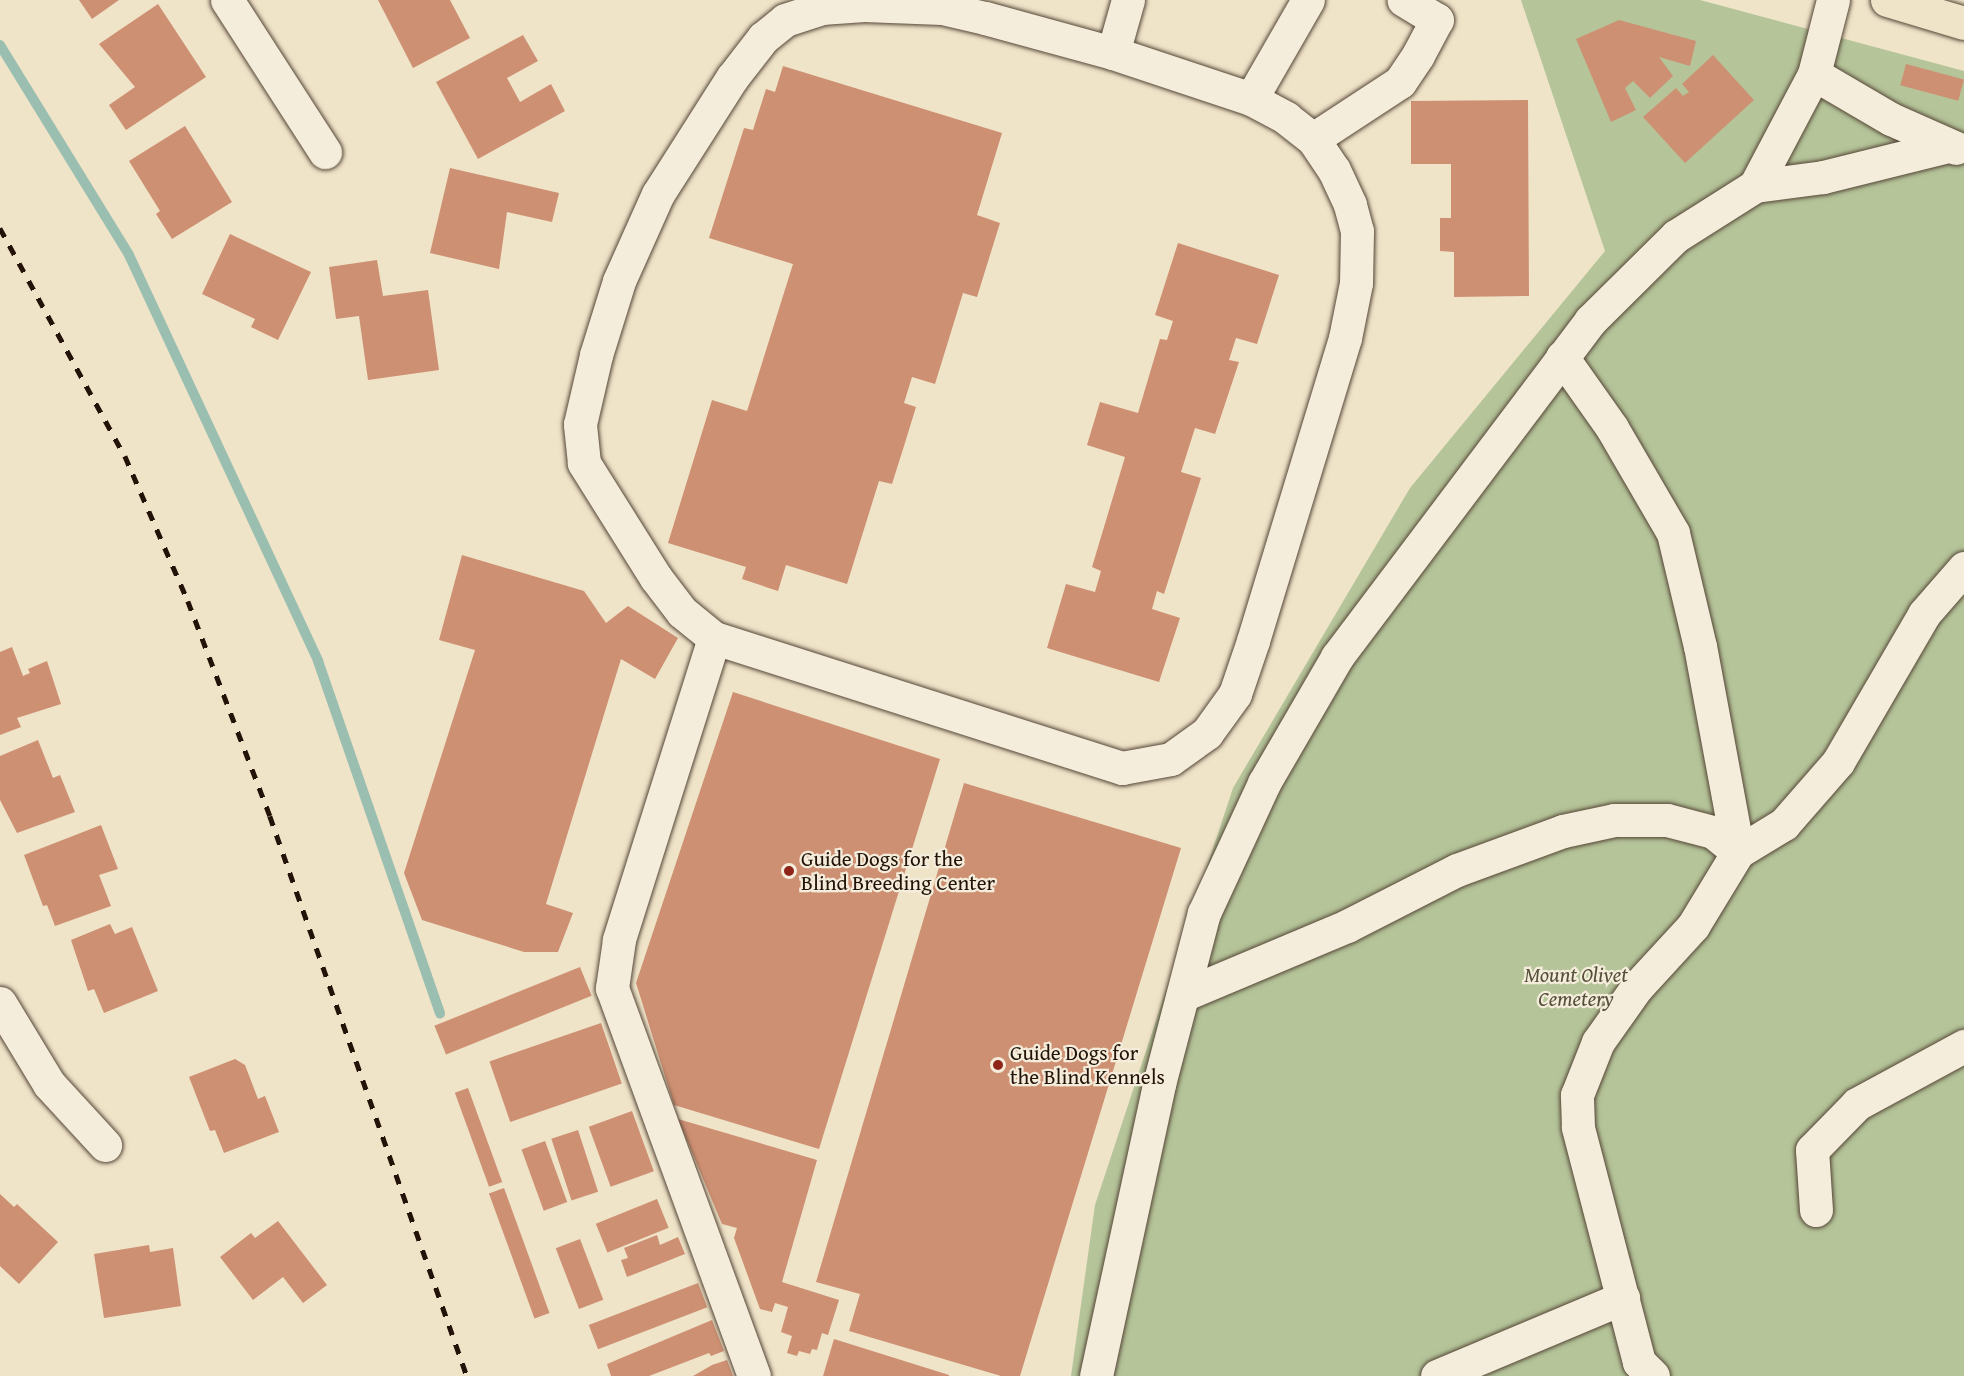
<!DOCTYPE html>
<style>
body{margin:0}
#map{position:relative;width:1964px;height:1376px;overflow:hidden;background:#efe3c8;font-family:"Gentium Book Plus",serif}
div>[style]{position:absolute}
.green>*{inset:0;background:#b5c499}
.stream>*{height:10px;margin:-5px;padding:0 5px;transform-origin:5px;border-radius:5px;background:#9abfb1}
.building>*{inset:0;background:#ce9073;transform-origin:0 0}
.roads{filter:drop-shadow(0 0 2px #554637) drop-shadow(0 0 2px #554637)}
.minor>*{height:33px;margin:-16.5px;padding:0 16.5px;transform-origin:16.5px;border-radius:16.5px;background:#f5eddb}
.major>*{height:33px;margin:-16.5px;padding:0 16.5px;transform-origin:16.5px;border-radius:16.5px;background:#efe3c8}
.rail>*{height:4.5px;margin-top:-2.25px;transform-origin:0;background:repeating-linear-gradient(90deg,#221207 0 10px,transparent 0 20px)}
.dots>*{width:16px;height:16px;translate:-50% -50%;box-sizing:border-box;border:3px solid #f5eddb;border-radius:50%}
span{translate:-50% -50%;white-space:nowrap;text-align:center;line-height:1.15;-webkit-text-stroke:4.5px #f5eddb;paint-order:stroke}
.poi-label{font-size:21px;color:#221207}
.left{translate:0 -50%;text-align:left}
.park-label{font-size:21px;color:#55503a;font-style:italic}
</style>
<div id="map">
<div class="green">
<div style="clip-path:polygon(1521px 0,1700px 0,1964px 71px,1964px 1376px,1071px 1376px,1095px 1205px,1233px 788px,1410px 488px,1605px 251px)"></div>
</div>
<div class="stream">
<div style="left:0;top:45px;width:246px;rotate:58.4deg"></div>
<div style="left:129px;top:255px;width:448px;rotate:65deg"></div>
<div style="left:318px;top:661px;width:373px;rotate:70.9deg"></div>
</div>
<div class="building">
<div style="clip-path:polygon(79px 0,119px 0,92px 19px)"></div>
<div style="clip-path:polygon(378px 0,450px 0,470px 38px,413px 68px)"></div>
<div style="clip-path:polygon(158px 4px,206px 77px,126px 130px,109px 105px,135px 87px,99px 44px)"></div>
<div style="clip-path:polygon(1619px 20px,1696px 41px,1690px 66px,1659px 57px,1673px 76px,1650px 98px,1633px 81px,1625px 88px,1636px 110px,1611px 122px,1576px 39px)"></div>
<div style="clip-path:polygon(523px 35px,538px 61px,507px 78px,520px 102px,551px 84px,565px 111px,478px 159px,436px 82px)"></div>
<div style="clip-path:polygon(1713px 55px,1754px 100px,1685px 163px,1643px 117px,1676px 88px,1683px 96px,1689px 92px,1682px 84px)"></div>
<div style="left:1906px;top:64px;width:60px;height:22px;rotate:15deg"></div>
<div style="clip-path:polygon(783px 66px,1002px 133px,977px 215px,1000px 223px,977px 297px,963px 293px,935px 384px,912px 377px,904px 403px,916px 407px,904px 446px,892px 484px,879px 481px,847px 584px,786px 565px,778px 591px,742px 579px,746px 567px,668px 543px,712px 400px,747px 411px,793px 264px,709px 238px,744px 128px,753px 130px,766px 89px,775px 92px)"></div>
<div style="clip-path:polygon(1528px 100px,1529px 296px,1454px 297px,1454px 252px,1440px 251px,1440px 218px,1451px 218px,1451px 164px,1411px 164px,1411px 101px)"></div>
<div style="clip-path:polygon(185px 126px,232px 202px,172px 239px,156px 214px,160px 211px,129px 161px)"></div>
<div style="clip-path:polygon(450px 168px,559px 193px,552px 222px,507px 212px,499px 269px,430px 253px)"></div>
<div style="clip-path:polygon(230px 234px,311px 272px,278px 340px,251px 327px,255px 319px,202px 294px)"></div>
<div style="clip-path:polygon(1178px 243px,1279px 275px,1257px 344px,1236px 338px,1229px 360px,1239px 362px,1215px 434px,1195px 428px,1181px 472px,1201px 478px,1164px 594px,1157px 591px,1152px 609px,1180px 618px,1159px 682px,1047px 648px,1066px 584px,1095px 592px,1101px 571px,1092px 567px,1125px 457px,1087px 445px,1100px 402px,1138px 413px,1160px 339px,1167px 340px,1173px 321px,1155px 315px)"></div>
<div style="clip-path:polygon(377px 260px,383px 296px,428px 290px,439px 370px,368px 380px,359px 316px,336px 319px,329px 267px)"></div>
<div style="clip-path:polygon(462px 555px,584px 591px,606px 623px,628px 606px,678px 638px,655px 679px,621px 659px,546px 904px,573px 913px,558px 952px,524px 952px,422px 920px,404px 873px,475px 650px,439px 640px)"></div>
<div style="clip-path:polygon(12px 647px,23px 676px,30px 673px,28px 669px,47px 661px,61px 704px,17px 718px,21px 727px,0 735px,0 652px)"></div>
<div style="clip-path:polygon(733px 692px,940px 759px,819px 1149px,674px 1105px,636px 983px)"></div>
<div style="clip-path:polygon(38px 740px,53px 778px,60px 775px,75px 812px,17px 833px,0 800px,0 756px)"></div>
<div style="clip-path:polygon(964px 783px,1181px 848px,1020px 1376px,1001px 1376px,849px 1331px,860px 1294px,816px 1282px)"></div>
<div style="clip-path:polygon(101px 825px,118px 869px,99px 875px,111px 906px,55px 926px,47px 905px,43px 906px,24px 855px)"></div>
<div style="clip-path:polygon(110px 924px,115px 934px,132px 927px,158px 991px,104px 1013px,94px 989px,88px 991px,71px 940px)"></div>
<div style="left:580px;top:967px;width:31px;height:157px;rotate:68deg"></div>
<div style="left:601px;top:1023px;width:64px;height:118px;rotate:71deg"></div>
<div style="clip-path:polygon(235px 1059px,245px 1065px,258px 1099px,265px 1096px,279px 1132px,224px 1153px,215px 1130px,210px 1131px,189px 1077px)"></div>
<div style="left:468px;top:1088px;width:100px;height:14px;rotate:70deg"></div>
<div style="left:632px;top:1111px;width:64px;height:46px;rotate:70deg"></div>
<div style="clip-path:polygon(678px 1119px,817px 1160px,782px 1282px,839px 1300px,828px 1335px,822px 1333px,817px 1350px,812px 1349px,810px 1354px,799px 1351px,797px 1356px,787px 1353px,792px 1336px,781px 1332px,788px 1307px,775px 1303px,772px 1312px,760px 1309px,734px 1238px,737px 1228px,722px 1224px)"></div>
<div style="left:578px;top:1130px;width:65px;height:28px;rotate:72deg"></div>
<div style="left:545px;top:1141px;width:65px;height:25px;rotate:70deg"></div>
<div style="left:504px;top:1188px;width:133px;height:16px;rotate:70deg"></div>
<div style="clip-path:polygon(0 1194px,14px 1207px,17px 1204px,58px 1242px,19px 1284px,0 1266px)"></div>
<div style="left:657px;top:1199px;width:31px;height:66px;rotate:68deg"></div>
<div style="clip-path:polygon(278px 1221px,327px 1285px,303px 1303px,283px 1277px,253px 1300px,220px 1257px,251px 1233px,255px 1238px)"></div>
<div style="clip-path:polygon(657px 1235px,660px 1245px,678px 1237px,685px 1254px,627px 1277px,621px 1260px,628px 1258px,624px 1248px)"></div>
<div style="left:580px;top:1239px;width:65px;height:26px;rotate:69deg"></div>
<div style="clip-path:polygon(149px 1245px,150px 1252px,173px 1248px,181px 1306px,104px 1318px,94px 1254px)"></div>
<div style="left:698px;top:1283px;width:26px;height:117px;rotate:69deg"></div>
<div style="clip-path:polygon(712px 1320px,724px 1351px,711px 1356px,709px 1353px,649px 1376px,611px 1376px,607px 1364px)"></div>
<div style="clip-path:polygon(834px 1339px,949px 1375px,949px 1376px,823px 1376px)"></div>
<div style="clip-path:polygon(727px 1360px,733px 1376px,693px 1376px,712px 1365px)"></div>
</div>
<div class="roads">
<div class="minor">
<div style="left:227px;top:0;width:181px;rotate:57.2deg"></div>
<div style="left:864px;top:5px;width:78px;rotate:2.2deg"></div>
<div style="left:942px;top:8px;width:44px;rotate:13.1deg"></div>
<div style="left:985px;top:18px;width:133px;rotate:15.3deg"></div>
<div style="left:1113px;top:53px;width:145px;rotate:18.4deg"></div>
<div style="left:1251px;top:99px;width:40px;rotate:28deg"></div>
<div style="left:1286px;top:118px;width:34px;rotate:38deg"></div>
<div style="left:1313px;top:139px;width:37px;rotate:56deg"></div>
<div style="left:1334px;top:170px;width:38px;rotate:65deg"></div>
<div style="left:1350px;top:205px;width:27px;rotate:75deg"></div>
<div style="left:1357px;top:231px;width:52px;rotate:91.1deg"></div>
<div style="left:1356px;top:283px;width:56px;rotate:101.3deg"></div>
<div style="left:1345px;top:338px;width:317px;rotate:106.9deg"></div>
<div style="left:1253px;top:641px;width:56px;rotate:108.8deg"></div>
<div style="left:1235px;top:694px;width:48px;rotate:125.7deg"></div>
<div style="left:1207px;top:733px;width:44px;rotate:144.2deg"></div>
<div style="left:1171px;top:759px;width:50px;rotate:169.6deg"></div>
<div style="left:1122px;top:768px;width:428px;rotate:-162.3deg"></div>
<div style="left:714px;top:638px;width:41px;rotate:-140.9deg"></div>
<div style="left:682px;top:612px;width:43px;rotate:-127.4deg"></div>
<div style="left:656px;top:578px;width:136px;rotate:-122.1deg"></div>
<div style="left:584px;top:463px;width:39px;rotate:-96deg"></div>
<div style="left:580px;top:424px;width:71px;rotate:-76.9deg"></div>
<div style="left:596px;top:355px;width:77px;rotate:-72.7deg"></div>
<div style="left:619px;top:281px;width:95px;rotate:-65.9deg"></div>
<div style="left:658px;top:194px;width:138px;rotate:-57.5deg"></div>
<div style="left:732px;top:78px;width:51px;rotate:-52.2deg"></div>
<div style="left:763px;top:38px;width:28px;rotate:-39deg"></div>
<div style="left:785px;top:20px;width:38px;rotate:-18deg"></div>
<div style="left:821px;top:8px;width:43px;rotate:-4deg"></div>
<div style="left:1113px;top:53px;width:55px;rotate:-74.2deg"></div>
<div style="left:1814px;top:74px;width:89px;rotate:30.3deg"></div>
<div style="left:1891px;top:119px;width:71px;rotate:24deg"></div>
<div style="left:1251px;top:99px;width:114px;rotate:-60.1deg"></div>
<div style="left:1313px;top:139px;width:104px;rotate:-33.2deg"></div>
<div style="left:1400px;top:82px;width:32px;rotate:-56deg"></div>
<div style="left:1418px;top:55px;width:40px;rotate:-62deg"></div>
<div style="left:1437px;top:20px;width:39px;rotate:-149deg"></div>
<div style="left:1755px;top:186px;width:127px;rotate:-62.2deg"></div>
<div style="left:1814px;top:74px;width:76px;rotate:-75.6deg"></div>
<div style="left:1562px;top:357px;width:87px;rotate:54.8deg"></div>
<div style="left:1612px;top:428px;width:121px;rotate:59.8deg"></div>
<div style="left:1673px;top:533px;width:116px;rotate:76.6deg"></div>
<div style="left:1700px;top:646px;width:209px;rotate:79.5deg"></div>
<div style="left:714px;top:638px;width:317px;rotate:107.5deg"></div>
<div style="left:619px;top:940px;width:49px;rotate:98.3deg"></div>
<div style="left:612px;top:988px;width:413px;rotate:69.9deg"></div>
<div style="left:1183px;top:995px;width:178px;rotate:-22.8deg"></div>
<div style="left:1347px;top:926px;width:123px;rotate:-27deg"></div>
<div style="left:1457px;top:870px;width:113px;rotate:-20.2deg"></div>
<div style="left:1563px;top:831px;width:52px;rotate:-12.2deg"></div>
<div style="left:1614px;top:820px;width:53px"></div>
<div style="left:1667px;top:820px;width:48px;rotate:14.6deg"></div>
<div style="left:1713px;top:832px;width:32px;rotate:39deg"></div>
<div style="left:0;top:1003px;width:95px;rotate:58.8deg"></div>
<div style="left:49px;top:1084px;width:83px;rotate:47.4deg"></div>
<div style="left:1816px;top:1210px;width:60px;rotate:-93.8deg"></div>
<div style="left:1812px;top:1150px;width:64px;rotate:-45.6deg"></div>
<div style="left:1857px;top:1104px;width:122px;rotate:-28.5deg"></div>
<div style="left:1096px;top:1376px;width:299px;rotate:-77.8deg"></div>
<div style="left:1159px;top:1084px;width:177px;rotate:-75.3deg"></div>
<div style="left:1204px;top:913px;width:143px;rotate:-65.2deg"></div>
<div style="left:1264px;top:783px;width:146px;rotate:-59.9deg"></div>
<div style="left:1337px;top:657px;width:421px;rotate:-53deg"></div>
<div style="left:1590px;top:321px;width:121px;rotate:-44.7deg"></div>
<div style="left:1676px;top:236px;width:93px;rotate:-32.3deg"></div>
<div style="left:1755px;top:186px;width:69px;rotate:-7.5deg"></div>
<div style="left:1823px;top:177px;width:129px;rotate:-13.9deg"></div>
<div style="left:1437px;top:1376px;width:202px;rotate:-22.8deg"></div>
<div style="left:1653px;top:1376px;width:20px;rotate:-135deg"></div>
<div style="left:1639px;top:1362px;width:243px;rotate:-104.6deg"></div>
<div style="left:1578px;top:1127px;width:32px;rotate:-92deg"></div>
<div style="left:1577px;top:1095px;width:57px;rotate:-68.4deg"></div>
<div style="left:1598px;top:1042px;width:67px;rotate:-54.7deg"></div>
<div style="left:1637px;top:987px;width:83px;rotate:-47.4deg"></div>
<div style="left:1693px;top:926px;width:87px;rotate:-58.7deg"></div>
<div style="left:1738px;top:852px;width:54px;rotate:-31.3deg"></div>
<div style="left:1784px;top:824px;width:82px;rotate:-48.9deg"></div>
<div style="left:1838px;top:762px;width:171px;rotate:-59.8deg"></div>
<div style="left:1924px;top:614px;width:61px;rotate:-49deg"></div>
</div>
<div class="major">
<div style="left:1887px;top:0;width:80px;rotate:16.6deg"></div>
</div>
</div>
<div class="rail">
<div style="left:0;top:228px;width:260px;rotate:61.3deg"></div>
<div style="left:125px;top:456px;width:158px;rotate:66.5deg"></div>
<div style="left:188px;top:601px;width:230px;rotate:69.1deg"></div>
<div style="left:270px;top:816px;width:594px;rotate:70.62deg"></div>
</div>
<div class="dots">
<div style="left:789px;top:871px;background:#8f2418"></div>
<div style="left:998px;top:1065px;background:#8f2418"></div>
</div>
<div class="poi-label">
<span class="left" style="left:801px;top:871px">Guide Dogs for the<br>Blind Breeding Center</span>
<span class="left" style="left:1010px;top:1065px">Guide Dogs for<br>the Blind Kennels</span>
</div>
<div class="park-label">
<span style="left:1576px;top:987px">Mount Olivet<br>Cemetery</span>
</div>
</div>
